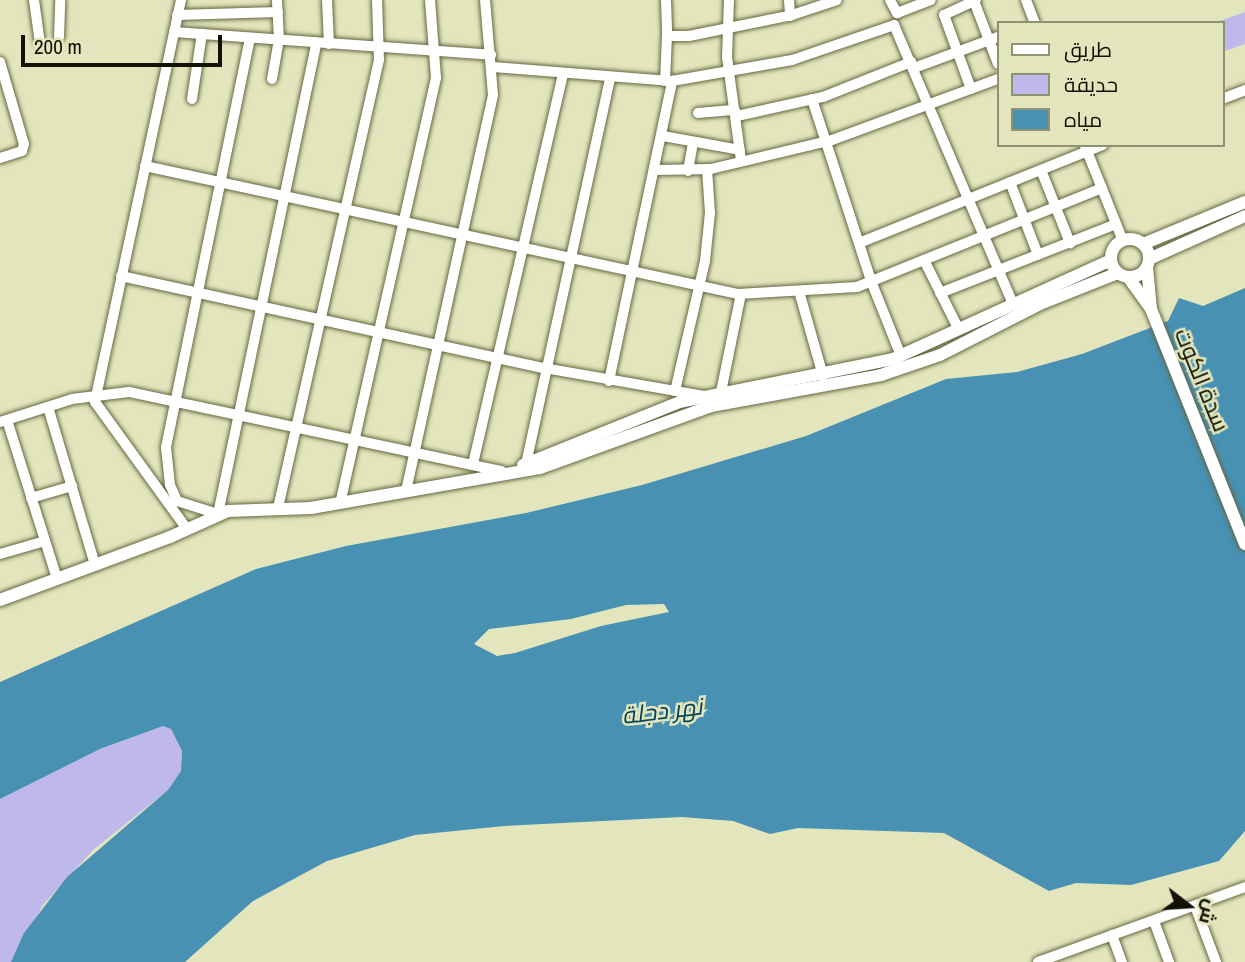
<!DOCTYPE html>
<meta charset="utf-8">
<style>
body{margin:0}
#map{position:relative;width:1245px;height:962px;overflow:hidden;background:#e3e6bc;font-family:"Archivo Narrow",Cairo,sans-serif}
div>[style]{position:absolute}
.green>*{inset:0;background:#bfb9eb}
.water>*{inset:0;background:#4891b3}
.roads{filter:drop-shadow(0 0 2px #656741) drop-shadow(0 0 2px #656741)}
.minor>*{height:10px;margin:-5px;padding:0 5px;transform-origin:5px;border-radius:5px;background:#fff}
.major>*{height:12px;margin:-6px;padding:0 6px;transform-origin:6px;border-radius:6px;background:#fff}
.major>.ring{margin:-6px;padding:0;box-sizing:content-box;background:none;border:12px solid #fff;border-radius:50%}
span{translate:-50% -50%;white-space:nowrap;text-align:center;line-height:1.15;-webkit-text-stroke:5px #e3e6bc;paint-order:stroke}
.street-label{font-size:23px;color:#111104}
.water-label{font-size:24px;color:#02435b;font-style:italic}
.legend{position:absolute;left:997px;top:21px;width:228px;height:126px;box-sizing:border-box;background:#e3e6bc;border:2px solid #8f9172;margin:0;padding:9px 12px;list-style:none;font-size:21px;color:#111104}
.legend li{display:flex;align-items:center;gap:14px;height:35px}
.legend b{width:35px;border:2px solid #8f9172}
.north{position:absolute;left:1154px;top:871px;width:70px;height:70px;-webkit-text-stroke:5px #e3e6bc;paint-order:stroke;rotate:107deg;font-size:19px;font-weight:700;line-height:28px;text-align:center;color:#111104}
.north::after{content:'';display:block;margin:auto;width:24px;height:32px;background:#111104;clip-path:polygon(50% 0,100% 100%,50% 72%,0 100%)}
.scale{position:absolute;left:21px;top:35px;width:201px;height:32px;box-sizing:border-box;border:4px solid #111104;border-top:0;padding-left:9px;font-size:21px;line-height:24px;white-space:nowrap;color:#111104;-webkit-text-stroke:5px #e3e6bc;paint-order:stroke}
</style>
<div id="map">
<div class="green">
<div style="clip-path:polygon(1245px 12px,1245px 44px,1222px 52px,1222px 23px,1214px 23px)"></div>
<div style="clip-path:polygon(163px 726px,171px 729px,182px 751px,181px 771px,168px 790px,93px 850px,43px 905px,11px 962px,0 962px,0 799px,100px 749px)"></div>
</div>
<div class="water">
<div style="clip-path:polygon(evenodd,1245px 288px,1245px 831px,1219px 861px,1131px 885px,1076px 883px,1049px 891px,944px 833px,798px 828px,770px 834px,733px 821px,682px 817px,504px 826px,415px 835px,327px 861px,253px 901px,185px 962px,11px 962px,24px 933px,67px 877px,168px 790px,181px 771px,182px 751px,171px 729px,163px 726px,100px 749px,0 799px,0 682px,256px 569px,346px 546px,526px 513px,642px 485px,806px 436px,946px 379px,1017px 372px,1082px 354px,1168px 321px,1179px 298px,1203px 306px,1245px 288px,664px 604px,669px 612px,601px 626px,515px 653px,497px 656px,474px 644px,489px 629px,571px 619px,626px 605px,664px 604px)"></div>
</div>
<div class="roads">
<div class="minor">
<div style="left:34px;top:0;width:43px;rotate:82.1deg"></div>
<div style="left:181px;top:0;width:411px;rotate:102.1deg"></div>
<div style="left:95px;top:402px;width:157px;rotate:54.1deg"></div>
<div style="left:327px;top:0;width:44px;rotate:87.4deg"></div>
<div style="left:666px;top:0;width:36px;rotate:88deg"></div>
<div style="left:667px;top:36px;width:22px"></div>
<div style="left:689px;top:36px;width:105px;rotate:-11.5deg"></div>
<div style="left:792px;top:15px;width:47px;rotate:-18.4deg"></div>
<div style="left:729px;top:0;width:57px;rotate:92deg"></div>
<div style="left:727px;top:57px;width:105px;rotate:82.3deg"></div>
<div style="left:789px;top:0;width:16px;rotate:86deg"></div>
<div style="left:890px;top:0;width:15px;rotate:62deg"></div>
<div style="left:897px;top:13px;width:36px;rotate:-21deg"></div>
<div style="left:1026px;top:0;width:25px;rotate:69deg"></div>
<div style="left:974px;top:1px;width:67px;rotate:69.1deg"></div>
<div style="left:177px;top:15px;width:101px;rotate:-1.7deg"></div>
<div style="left:174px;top:32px;width:318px;rotate:4.1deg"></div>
<div style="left:59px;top:37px;width:37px;rotate:-88deg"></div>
<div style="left:250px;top:38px;width:418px;rotate:101.6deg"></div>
<div style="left:166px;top:447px;width:38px;rotate:84deg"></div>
<div style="left:170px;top:485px;width:17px;rotate:66deg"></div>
<div style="left:177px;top:501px;width:43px;rotate:17.6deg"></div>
<div style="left:218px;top:514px;width:481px;rotate:-78.2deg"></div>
<div style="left:0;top:62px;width:85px;rotate:73.7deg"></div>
<div style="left:24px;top:144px;width:7px;rotate:106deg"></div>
<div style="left:22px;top:151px;width:23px;rotate:162deg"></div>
<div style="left:493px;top:67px;width:180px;rotate:4.5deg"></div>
<div style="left:672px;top:81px;width:122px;rotate:-9.9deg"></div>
<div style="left:792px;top:60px;width:108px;rotate:-18.9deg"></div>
<div style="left:894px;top:25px;width:306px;rotate:66.9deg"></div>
<div style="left:914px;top:68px;width:90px;rotate:-20.3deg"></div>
<div style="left:272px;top:79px;width:40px;rotate:-80deg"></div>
<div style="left:279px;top:40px;width:40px;rotate:-92.9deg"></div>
<div style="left:665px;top:81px;width:45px;rotate:-87.5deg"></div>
<div style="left:971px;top:89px;width:79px;rotate:-110deg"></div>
<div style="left:944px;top:15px;width:35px;rotate:-25deg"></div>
<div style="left:192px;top:99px;width:66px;rotate:-81.3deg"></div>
<div style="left:812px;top:99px;width:191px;rotate:72deg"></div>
<div style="left:871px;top:281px;width:81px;rotate:68.2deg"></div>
<div style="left:1222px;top:99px;width:25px;rotate:-21deg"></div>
<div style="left:698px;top:113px;width:37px;rotate:-5deg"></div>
<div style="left:737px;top:116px;width:88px;rotate:-12.5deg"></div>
<div style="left:823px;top:97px;width:95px;rotate:-21.7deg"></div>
<div style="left:663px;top:136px;width:78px;rotate:10.3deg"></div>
<div style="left:1085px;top:146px;width:102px;rotate:68.2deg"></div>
<div style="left:145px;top:166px;width:607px;rotate:12.18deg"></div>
<div style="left:738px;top:294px;width:119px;rotate:-3.4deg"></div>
<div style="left:857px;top:287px;width:264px;rotate:-22deg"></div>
<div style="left:655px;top:170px;width:56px;rotate:-1deg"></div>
<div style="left:711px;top:169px;width:124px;rotate:-13.5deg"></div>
<div style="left:832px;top:140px;width:177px;rotate:-20.2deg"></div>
<div style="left:1041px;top:170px;width:79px;rotate:68.3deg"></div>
<div style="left:688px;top:171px;width:29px;rotate:-80deg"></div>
<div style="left:1010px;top:182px;width:78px;rotate:69deg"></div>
<div style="left:859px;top:243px;width:263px;rotate:-21.9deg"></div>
<div style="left:924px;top:260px;width:78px;rotate:63.4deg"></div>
<div style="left:121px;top:276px;width:433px;rotate:12.3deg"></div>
<div style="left:544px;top:368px;width:163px;rotate:9.9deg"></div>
<div style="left:799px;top:291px;width:88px;rotate:74.2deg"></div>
<div style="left:940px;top:293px;width:189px;rotate:-21.4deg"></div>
<div style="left:609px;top:381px;width:307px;rotate:-78.1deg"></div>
<div style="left:675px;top:391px;width:133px;rotate:-77deg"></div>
<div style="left:705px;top:261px;width:48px;rotate:-84.1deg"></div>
<div style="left:710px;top:213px;width:44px;rotate:-93.9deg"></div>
<div style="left:721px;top:392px;width:100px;rotate:-78.5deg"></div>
<div style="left:48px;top:407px;width:165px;rotate:73.4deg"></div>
<div style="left:7px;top:420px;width:167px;rotate:72.5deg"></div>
<div style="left:0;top:422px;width:76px;rotate:-17.7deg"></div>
<div style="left:72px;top:399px;width:57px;rotate:-7deg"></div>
<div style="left:129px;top:392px;width:381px;rotate:12deg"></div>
<div style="left:473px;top:464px;width:399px;rotate:-77deg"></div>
<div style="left:526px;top:464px;width:394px;rotate:-77.7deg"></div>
<div style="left:406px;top:491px;width:405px;rotate:-77.6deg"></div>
<div style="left:493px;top:95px;width:95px;rotate:-94.8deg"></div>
<div style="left:31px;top:498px;width:43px;rotate:-16.3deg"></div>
<div style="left:340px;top:504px;width:437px;rotate:-77.3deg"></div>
<div style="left:436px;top:78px;width:78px;rotate:-94.4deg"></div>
<div style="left:278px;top:508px;width:459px;rotate:-77.3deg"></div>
<div style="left:379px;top:60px;width:60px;rotate:-91.9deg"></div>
<div style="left:0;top:554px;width:47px;rotate:-16.1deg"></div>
<div style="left:1195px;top:906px;width:60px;rotate:69.4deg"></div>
<div style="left:1154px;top:921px;width:44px;rotate:69.9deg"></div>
<div style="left:1112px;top:935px;width:29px;rotate:70deg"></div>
<div style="left:1038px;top:962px;width:220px;rotate:-19.9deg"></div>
</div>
<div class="major">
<div class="ring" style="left:1111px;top:239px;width:26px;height:26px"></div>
<div style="left:1143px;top:244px;width:110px;rotate:-22.4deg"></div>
<div style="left:1149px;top:259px;width:105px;rotate:-24.1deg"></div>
<div style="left:1147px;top:267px;width:42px;rotate:84.6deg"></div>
<div style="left:1151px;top:309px;width:253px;rotate:68.2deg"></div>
<div style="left:1128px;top:277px;width:36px;rotate:54deg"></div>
<div style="left:523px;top:465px;width:169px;rotate:-21.9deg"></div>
<div style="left:680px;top:402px;width:217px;rotate:-11.4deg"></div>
<div style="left:893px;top:359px;width:239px;rotate:-24.4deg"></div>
<div style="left:0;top:600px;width:181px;rotate:-20.3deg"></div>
<div style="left:170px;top:537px;width:64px;rotate:-24.1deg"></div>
<div style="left:228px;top:511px;width:83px;rotate:-2.1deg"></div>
<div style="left:311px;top:508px;width:232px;rotate:-9.9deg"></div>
<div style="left:540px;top:468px;width:182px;rotate:-19.9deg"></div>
<div style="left:711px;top:406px;width:173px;rotate:-10.3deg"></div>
<div style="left:881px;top:375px;width:62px;rotate:-18.7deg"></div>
<div style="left:940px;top:355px;width:112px;rotate:-27deg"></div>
<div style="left:1040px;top:304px;width:84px;rotate:-21.7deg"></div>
</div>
</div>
<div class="street-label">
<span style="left:1202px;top:380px;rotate:68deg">سدة الكوت</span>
</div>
<div class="water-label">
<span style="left:662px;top:711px;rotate:-7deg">نهر دجلة</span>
</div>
<ul class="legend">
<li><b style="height:9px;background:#fff"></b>طريق</li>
<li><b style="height:19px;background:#bfb9eb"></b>حديقة</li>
<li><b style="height:19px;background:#4891b3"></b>مياه</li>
</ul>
<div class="north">ش</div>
<div class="scale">200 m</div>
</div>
